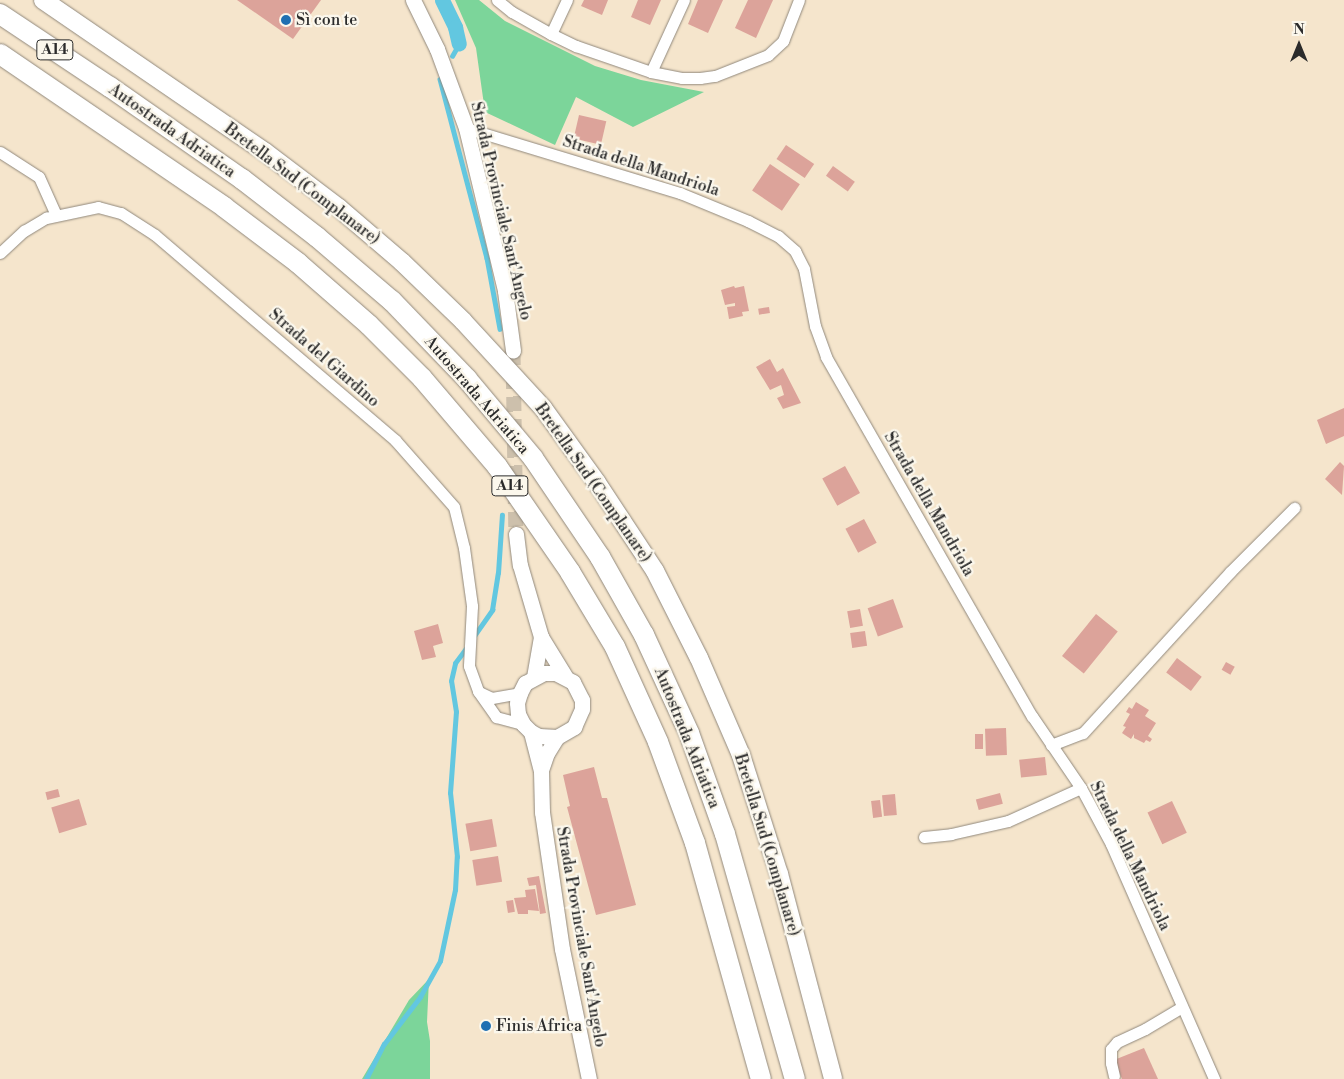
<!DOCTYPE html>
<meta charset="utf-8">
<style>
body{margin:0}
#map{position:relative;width:1344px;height:1079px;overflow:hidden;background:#f5e5cc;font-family:"Libre Bodoni",serif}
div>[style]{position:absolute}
.green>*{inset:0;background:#7cd59a}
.stream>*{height:4.5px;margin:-2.25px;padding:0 2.25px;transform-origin:2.25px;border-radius:2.25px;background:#62c7e0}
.canal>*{height:15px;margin:-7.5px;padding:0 7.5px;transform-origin:7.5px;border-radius:7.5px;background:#62c7e0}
.building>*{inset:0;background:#dca39a;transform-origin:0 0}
.secondary-tunnel>*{height:15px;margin-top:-7.5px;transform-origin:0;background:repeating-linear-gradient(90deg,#cdc0ac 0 15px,transparent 0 23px)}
.roads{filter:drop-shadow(0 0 1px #90887c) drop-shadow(0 0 1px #90887c)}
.minor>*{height:11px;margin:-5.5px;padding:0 5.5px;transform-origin:5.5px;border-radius:5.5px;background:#fff}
.secondary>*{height:15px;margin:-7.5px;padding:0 7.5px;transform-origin:7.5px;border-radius:7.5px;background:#fff}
.primary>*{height:18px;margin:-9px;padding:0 9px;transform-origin:9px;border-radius:9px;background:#fff}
.motorway>*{height:20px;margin:-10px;padding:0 10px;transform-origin:10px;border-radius:10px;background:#fff}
.dots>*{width:14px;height:14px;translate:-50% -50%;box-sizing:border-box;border:2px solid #fbf7ec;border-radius:50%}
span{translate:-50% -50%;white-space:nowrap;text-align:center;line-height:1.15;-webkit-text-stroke:4.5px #fbf7ec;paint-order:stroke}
.shield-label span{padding:1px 4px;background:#fbf7ec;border:1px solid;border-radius:4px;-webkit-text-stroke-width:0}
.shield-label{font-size:15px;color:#2b2b2b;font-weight:700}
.poi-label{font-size:16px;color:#2b2b2b}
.left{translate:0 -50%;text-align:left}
.street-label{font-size:16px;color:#2b2b2b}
.north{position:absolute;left:1274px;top:20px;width:50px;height:50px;-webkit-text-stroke:4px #fbf7ec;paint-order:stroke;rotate:0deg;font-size:14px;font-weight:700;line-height:20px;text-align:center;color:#2b2b2b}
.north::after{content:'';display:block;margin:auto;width:18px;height:22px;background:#2b2b2b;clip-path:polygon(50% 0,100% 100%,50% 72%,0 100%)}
</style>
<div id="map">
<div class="green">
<div style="clip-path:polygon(455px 0,479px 0,505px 21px,595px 66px,641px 80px,704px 92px,633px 127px,576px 97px,555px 145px,485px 112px,476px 48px)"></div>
<div style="clip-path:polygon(429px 979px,427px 1022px,430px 1041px,430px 1079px,362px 1079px,409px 1000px)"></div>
</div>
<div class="stream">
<div style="left:452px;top:56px;width:14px;rotate:-60deg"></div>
<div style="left:440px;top:79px;width:185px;rotate:75.3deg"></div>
<div style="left:487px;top:258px;width:72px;rotate:79.6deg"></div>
<div style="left:474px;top:636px;width:32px;rotate:-55deg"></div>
<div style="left:492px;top:610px;width:37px;rotate:-81deg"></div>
<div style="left:498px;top:573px;width:58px;rotate:-86.1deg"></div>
<div style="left:366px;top:1079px;width:39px;rotate:-63deg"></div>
<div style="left:384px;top:1044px;width:59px;rotate:-52.5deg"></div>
<div style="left:420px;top:997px;width:41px;rotate:-60.9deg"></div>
<div style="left:440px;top:961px;width:73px;rotate:-78.1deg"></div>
<div style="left:455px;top:890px;width:33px;rotate:-87deg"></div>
<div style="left:457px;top:857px;width:64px;rotate:-96.2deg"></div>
<div style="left:450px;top:793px;width:81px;rotate:-85.8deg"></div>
<div style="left:456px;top:712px;width:31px;rotate:-99deg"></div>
<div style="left:451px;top:681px;width:18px;rotate:-77deg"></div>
<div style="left:455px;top:663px;width:20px;rotate:-53deg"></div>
</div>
<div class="canal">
<div style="left:442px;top:0;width:30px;rotate:64deg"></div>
<div style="left:455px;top:27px;width:17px;rotate:77deg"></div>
</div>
<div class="building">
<div style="clip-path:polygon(237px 0,321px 0,293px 39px)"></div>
<div style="clip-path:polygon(584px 0,608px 0,602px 15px,581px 6px)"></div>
<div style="clip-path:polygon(638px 0,661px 0,650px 25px,631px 17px)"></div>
<div style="clip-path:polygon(698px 0,723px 0,708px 33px,688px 24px)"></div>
<div style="clip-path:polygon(748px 0,773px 0,756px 38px,735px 28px)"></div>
<div style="left:579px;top:115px;width:28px;height:24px;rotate:13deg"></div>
<div style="left:786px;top:145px;width:34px;height:17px;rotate:34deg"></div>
<div style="left:770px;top:164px;width:36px;height:32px;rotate:34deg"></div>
<div style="left:833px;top:166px;width:27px;height:12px;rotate:36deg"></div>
<div style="clip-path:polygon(734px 286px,735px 288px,744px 286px,749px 311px,742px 312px,743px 316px,729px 319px,727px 307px,735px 306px,735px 303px,725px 305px,721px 290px)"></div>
<div style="left:769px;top:307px;width:6px;height:11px;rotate:81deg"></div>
<div style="clip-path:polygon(770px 359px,777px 372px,783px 368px,801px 403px,783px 409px,777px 398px,784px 395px,781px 385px,770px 390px,756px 367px)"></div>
<div style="clip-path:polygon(1344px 408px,1344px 436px,1326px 444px,1317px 420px)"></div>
<div style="clip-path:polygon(1340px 462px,1344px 466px,1342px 495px,1325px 479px)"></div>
<div style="left:845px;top:466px;width:31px;height:26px;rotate:61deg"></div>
<div style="left:864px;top:519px;width:27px;height:21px;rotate:62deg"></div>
<div style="left:893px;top:599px;width:30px;height:27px;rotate:70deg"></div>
<div style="left:860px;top:609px;width:17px;height:13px;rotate:80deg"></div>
<div style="left:1096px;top:614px;width:28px;height:54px;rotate:39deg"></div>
<div style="clip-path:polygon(438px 624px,443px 643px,433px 646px,436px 657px,422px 660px,414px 631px)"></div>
<div style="left:865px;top:631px;width:15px;height:15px;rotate:82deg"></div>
<div style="left:1177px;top:658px;width:31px;height:18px;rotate:37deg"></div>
<div style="left:1226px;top:662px;width:10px;height:9px;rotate:29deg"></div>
<div style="clip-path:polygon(1136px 702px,1149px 710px,1145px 716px,1156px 723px,1148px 736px,1152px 739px,1150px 742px,1146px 740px,1144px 743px,1134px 738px,1134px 734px,1131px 739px,1122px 733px,1126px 727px,1123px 726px,1130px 714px,1126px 712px,1129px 707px,1132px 709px)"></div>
<div style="left:1006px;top:728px;width:27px;height:21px;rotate:88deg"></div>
<div style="left:975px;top:734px;width:8px;height:15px"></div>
<div style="left:1045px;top:757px;width:18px;height:26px;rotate:84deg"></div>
<div style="clip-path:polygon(594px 767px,602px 798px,607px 798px,636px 905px,596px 915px,567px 807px,570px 806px,563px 775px)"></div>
<div style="left:58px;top:789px;width:8px;height:13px;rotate:76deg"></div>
<div style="left:1000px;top:793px;width:11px;height:25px;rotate:75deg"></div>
<div style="left:895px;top:794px;width:21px;height:13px;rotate:85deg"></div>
<div style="left:79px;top:799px;width:27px;height:29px;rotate:73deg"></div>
<div style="left:880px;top:800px;width:17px;height:9px;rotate:83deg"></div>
<div style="left:1172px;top:801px;width:35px;height:27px;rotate:65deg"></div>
<div style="left:492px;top:819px;width:28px;height:27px;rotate:80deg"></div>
<div style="left:498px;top:856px;width:26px;height:26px;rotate:81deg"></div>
<div style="clip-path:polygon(539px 876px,546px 913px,540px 914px,536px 885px,529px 886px,527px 878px)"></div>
<div style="clip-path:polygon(535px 889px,539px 911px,528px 910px,528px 914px,518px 914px,514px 898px,526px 897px,525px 890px)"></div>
<div style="left:513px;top:900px;width:12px;height:7px;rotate:81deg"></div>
<div style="clip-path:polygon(1144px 1048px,1158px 1079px,1122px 1079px,1114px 1060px)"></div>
</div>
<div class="secondary-tunnel">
<div style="left:513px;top:350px;width:184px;rotate:89.1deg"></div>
</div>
<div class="roads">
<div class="minor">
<div style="left:497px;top:0;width:19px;rotate:39deg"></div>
<div style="left:512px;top:12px;width:45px;rotate:29.4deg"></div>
<div style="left:551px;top:34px;width:28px;rotate:26deg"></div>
<div style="left:576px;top:46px;width:79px;rotate:19.1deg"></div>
<div style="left:651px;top:72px;width:32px;rotate:11deg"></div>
<div style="left:682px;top:78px;width:18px"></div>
<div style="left:700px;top:78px;width:15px;rotate:-8deg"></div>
<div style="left:715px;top:76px;width:57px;rotate:-21.6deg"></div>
<div style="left:768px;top:55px;width:21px;rotate:-43deg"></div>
<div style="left:783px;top:41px;width:44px;rotate:-68.7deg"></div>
<div style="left:551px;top:34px;width:38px;rotate:-65deg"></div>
<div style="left:651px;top:72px;width:79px;rotate:-65.4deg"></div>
<div style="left:466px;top:128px;width:224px;rotate:16.9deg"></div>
<div style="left:680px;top:193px;width:74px;rotate:22.4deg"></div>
<div style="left:748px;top:221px;width:34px;rotate:27deg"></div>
<div style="left:778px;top:236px;width:23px;rotate:41deg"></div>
<div style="left:795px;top:251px;width:20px;rotate:63deg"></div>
<div style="left:804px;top:269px;width:58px;rotate:79.1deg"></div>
<div style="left:815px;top:326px;width:33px;rotate:70deg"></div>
<div style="left:826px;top:357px;width:414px;rotate:60.2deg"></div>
<div style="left:1032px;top:716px;width:87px;rotate:55.8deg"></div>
<div style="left:1081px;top:788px;width:64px;rotate:61.8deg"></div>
<div style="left:1111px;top:844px;width:257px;rotate:66.3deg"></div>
<div style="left:0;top:152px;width:46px;rotate:32.7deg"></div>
<div style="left:39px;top:177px;width:42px;rotate:65.9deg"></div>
<div style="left:0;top:253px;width:33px;rotate:-43deg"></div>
<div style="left:24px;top:231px;width:26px;rotate:-31deg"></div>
<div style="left:46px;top:218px;width:53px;rotate:-11.9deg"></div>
<div style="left:98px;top:207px;width:24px;rotate:15deg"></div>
<div style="left:121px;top:213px;width:40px;rotate:32.9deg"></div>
<div style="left:155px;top:235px;width:316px;rotate:40.5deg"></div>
<div style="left:395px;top:440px;width:89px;rotate:48.6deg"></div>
<div style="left:454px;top:507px;width:42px;rotate:76.3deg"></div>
<div style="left:464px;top:548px;width:59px;rotate:82.1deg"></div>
<div style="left:472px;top:606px;width:60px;rotate:92.9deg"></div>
<div style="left:469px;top:666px;width:27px;rotate:70deg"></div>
<div style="left:478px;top:691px;width:32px;rotate:55deg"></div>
<div style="left:496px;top:717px;width:28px;rotate:15deg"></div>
<div style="left:479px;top:692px;width:14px;rotate:25deg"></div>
<div style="left:492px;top:698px;width:28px;rotate:-10deg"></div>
<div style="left:1051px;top:745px;width:34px;rotate:-21deg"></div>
<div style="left:1083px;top:733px;width:218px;rotate:-47.6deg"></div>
<div style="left:1230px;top:572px;width:91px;rotate:-45deg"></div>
<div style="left:924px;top:837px;width:27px;rotate:-6deg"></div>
<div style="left:951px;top:834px;width:58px;rotate:-12.8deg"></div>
<div style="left:1008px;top:821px;width:80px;rotate:-24.3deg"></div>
<div style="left:1114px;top:1076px;width:13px;rotate:-103deg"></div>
<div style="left:1111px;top:1063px;width:14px;rotate:-90deg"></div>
<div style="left:1111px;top:1049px;width:9px;rotate:-49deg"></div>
<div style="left:1117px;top:1042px;width:31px;rotate:-25deg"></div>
<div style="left:1145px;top:1029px;width:43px;rotate:-30.7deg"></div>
</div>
<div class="secondary">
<div style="left:413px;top:0;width:55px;rotate:63.9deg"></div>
<div style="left:437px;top:49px;width:84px;rotate:69.8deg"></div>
<div style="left:466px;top:128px;width:168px;rotate:76.5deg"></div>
<div style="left:505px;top:291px;width:60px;rotate:82.3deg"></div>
<div style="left:516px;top:534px;width:31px;rotate:83deg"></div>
<div style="left:520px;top:565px;width:75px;rotate:73.7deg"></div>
<div style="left:541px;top:637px;width:46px;rotate:58.4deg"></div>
<div style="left:534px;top:677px;width:41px;rotate:-80.1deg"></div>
<div style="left:531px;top:732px;width:40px;rotate:75.6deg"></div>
<div style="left:541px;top:771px;width:41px;rotate:88.6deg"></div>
<div style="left:542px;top:812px;width:138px;rotate:81.7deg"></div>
<div style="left:562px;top:949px;width:133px;rotate:78.3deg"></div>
<div style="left:541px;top:770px;width:18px;rotate:-71deg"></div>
<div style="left:547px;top:753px;width:19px;rotate:-58deg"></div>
<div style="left:557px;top:737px;width:20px;rotate:-30deg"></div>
<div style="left:574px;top:727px;width:20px;rotate:-66deg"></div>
<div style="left:582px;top:709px;width:9px;rotate:-90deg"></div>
<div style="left:582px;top:700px;width:20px;rotate:-117deg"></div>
<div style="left:573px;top:682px;width:20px;rotate:-153deg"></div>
<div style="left:555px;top:673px;width:11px;rotate:180deg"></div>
<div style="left:544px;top:673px;width:21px;rotate:152deg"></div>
<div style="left:525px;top:683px;width:11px;rotate:117deg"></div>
<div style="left:520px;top:693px;width:10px;rotate:107deg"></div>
<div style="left:517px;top:703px;width:11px;rotate:85deg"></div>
<div style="left:518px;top:714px;width:11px;rotate:63deg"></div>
<div style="left:523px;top:724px;width:11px;rotate:45deg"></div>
<div style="left:531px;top:732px;width:9px;rotate:27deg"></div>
<div style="left:539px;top:736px;width:18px;rotate:3deg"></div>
</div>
<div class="primary">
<div style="left:43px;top:0;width:269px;rotate:34.4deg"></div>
<div style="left:265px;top:152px;width:93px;rotate:37.1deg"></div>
<div style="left:339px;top:208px;width:83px;rotate:40.6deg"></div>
<div style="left:402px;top:262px;width:85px;rotate:44deg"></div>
<div style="left:463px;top:321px;width:118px;rotate:47.4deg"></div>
<div style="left:543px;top:408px;width:92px;rotate:54.2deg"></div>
<div style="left:597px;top:483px;width:105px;rotate:56.6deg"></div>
<div style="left:655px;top:571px;width:97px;rotate:63.2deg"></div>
<div style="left:699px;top:658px;width:106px;rotate:66.6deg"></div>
<div style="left:741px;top:755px;width:125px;rotate:72.3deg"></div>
<div style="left:779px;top:874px;width:212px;rotate:75.2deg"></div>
</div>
<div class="motorway">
<div style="left:0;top:14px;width:132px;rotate:33.6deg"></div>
<div style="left:110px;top:87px;width:161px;rotate:34.9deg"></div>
<div style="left:242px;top:179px;width:95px;rotate:37.7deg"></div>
<div style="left:317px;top:237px;width:99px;rotate:40.5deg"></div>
<div style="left:392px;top:301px;width:108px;rotate:46.1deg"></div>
<div style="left:467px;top:379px;width:103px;rotate:50.1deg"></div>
<div style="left:533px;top:458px;width:120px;rotate:55.9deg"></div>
<div style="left:600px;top:557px;width:90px;rotate:60.6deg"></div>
<div style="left:644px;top:635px;width:108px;rotate:65.3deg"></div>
<div style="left:689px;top:733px;width:107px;rotate:70.4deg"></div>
<div style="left:725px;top:834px;width:255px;rotate:74.1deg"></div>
<div style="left:0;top:54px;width:271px;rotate:34.3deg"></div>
<div style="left:224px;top:207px;width:93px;rotate:37.1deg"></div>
<div style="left:298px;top:263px;width:94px;rotate:41.1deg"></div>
<div style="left:369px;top:325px;width:75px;rotate:45deg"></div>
<div style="left:422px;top:378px;width:116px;rotate:49.6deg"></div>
<div style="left:497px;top:466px;width:129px;rotate:55.4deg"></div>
<div style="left:570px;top:572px;width:87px;rotate:59deg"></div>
<div style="left:615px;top:647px;width:104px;rotate:65.6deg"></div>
<div style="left:658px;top:742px;width:108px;rotate:69.9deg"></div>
<div style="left:695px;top:843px;width:245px;rotate:74.4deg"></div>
</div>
</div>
<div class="dots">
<div style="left:286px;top:20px;background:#1f6fb2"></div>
<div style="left:486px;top:1026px;background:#1f6fb2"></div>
</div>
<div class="shield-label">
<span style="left:55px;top:50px">A14</span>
<span style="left:510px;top:486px">A14</span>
</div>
<div class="poi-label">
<span class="left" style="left:296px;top:20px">Sì con te</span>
<span class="left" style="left:496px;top:1026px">Finis Africa</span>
</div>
<div class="street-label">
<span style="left:172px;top:131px;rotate:35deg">Autostrada Adriatica</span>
<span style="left:641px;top:166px;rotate:18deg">Strada della Mandriola</span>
<span style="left:302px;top:184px;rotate:37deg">Bretella Sud (Complanare)</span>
<span style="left:501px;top:211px;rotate:77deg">Strada Provinciale Sant'Angelo</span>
<span style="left:324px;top:358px;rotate:41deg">Strada del Giardino</span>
<span style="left:477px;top:395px;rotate:49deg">Autostrada Adriatica</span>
<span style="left:593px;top:483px;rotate:55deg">Bretella Sud (Complanare)</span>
<span style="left:929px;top:504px;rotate:60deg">Strada della Mandriola</span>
<span style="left:687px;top:738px;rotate:68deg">Autostrada Adriatica</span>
<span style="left:767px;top:845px;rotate:73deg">Bretella Sud (Complanare)</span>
<span style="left:1130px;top:856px;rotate:64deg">Strada della Mandriola</span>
<span style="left:581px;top:937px;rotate:80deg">Strada Provinciale Sant'Angelo</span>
</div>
<div class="north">N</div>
</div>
